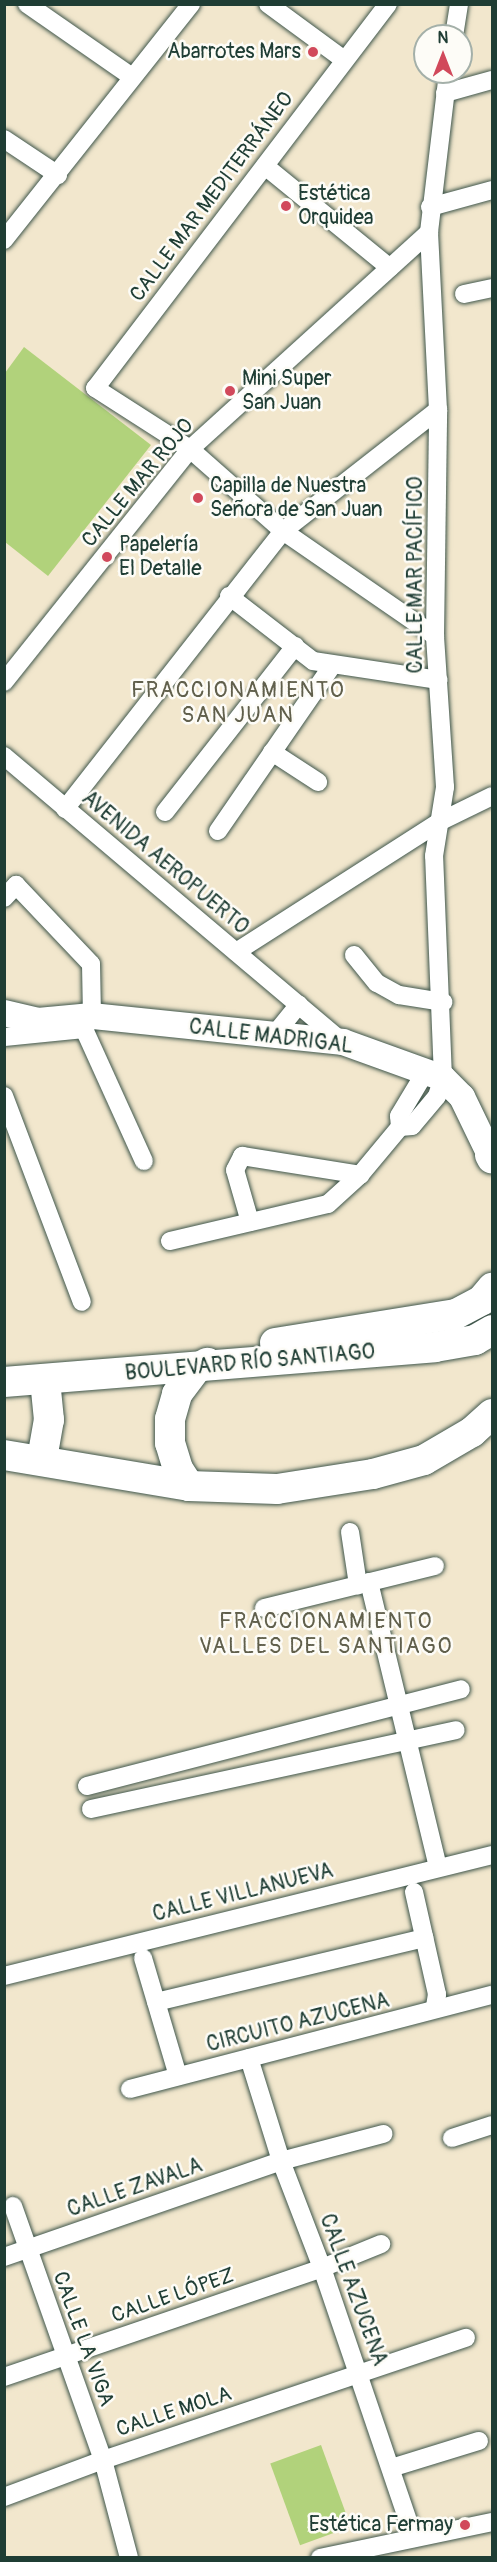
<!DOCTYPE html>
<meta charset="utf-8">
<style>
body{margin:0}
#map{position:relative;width:497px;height:2562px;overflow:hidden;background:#f2e7cd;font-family:Pangolin,sans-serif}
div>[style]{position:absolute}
.green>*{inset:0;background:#b1d27b;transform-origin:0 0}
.roads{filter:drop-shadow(0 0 2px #3f564b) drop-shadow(0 0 2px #3f564b)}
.street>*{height:18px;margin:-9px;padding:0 9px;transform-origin:9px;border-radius:9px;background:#fff}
.secondary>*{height:26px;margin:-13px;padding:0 13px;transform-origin:13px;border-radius:13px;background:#fff}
.primary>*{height:30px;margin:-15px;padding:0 15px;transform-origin:15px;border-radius:15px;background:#fff}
.dots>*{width:16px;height:16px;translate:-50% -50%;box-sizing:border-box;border:3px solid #fdfcf7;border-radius:50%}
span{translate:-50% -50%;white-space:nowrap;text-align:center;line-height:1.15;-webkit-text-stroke:5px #fdfcf7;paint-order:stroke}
.poi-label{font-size:21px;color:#1f3d34}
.right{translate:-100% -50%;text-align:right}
.left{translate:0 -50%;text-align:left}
.street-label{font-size:21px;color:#1f3d34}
.neighbourhood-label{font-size:22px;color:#605f4b;letter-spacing:1.5px}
.frame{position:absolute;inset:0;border:6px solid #1f3d34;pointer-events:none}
.north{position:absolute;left:413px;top:24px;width:60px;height:60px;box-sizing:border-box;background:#fdfcf7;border:2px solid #a4b0a9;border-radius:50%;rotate:0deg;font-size:16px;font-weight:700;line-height:24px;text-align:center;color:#1f3d34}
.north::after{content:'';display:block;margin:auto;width:21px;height:27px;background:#d1495b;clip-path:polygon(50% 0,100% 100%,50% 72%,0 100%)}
</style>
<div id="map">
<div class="green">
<div style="clip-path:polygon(24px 347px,151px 445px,48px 576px,5px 542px,5px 373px)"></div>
<div style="left:321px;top:2445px;width:87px;height:54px;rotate:70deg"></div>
</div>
<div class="roads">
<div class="street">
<div style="left:27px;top:4px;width:128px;rotate:34.8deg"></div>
<div style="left:268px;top:4px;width:93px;rotate:36.3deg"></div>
<div style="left:388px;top:4px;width:483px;rotate:127.3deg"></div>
<div style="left:95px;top:388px;width:113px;rotate:32.7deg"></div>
<div style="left:190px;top:449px;width:124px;rotate:41.4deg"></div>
<div style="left:283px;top:531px;width:185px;rotate:34.6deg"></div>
<div style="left:454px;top:36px;width:32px;rotate:-81deg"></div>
<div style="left:445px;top:93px;width:49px;rotate:-15.5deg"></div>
<div style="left:4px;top:139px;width:65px;rotate:33.7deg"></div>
<div style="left:265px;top:166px;width:161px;rotate:39.2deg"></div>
<div style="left:430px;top:207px;width:64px;rotate:-15.3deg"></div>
<div style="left:4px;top:240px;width:301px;rotate:-51.6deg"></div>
<div style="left:464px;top:294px;width:29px;rotate:-12deg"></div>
<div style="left:229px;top:596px;width:106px;rotate:37.7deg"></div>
<div style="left:313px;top:661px;width:127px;rotate:8.6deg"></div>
<div style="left:4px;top:682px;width:298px;rotate:-51.4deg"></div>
<div style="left:190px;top:449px;width:323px;rotate:-42.2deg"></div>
<div style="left:272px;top:752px;width:55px;rotate:33.1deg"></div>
<div style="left:4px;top:756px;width:444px;rotate:40.2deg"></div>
<div style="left:65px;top:809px;width:353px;rotate:-51.9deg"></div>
<div style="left:283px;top:531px;width:197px;rotate:-38deg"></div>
<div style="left:165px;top:812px;width:211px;rotate:-51.9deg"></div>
<div style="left:218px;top:831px;width:201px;rotate:-55.4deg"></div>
<div style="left:4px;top:898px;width:18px;rotate:-47deg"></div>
<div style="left:16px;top:885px;width:109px;rotate:46.5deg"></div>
<div style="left:91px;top:964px;width:52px;rotate:88.9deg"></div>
<div style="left:92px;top:1016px;width:15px;rotate:122deg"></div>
<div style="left:84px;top:1029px;width:80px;rotate:174.3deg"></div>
<div style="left:236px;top:952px;width:241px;rotate:-32.6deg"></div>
<div style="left:439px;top:822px;width:59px;rotate:-26.1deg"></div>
<div style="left:354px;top:955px;width:36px;rotate:51deg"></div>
<div style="left:377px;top:983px;width:25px;rotate:29deg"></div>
<div style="left:399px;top:995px;width:45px;rotate:9deg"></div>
<div style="left:84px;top:1029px;width:145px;rotate:65.6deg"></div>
<div style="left:275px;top:1034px;width:38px;rotate:-51deg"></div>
<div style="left:4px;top:1096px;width:220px;rotate:69.3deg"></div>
<div style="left:400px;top:1127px;width:11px;rotate:-95deg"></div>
<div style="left:399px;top:1116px;width:52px;rotate:-59deg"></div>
<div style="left:250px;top:1222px;width:54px;rotate:-106.1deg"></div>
<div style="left:235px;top:1170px;width:16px;rotate:-63deg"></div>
<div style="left:242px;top:1156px;width:120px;rotate:9.1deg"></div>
<div style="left:170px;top:1241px;width:162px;rotate:-13.2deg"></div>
<div style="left:328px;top:1204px;width:43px;rotate:-42.2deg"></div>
<div style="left:360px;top:1175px;width:62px;rotate:-50.2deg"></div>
<div style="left:400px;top:1127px;width:12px;rotate:-5deg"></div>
<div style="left:412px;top:1126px;width:39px;rotate:-50deg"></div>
<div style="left:437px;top:1096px;width:19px;rotate:-72deg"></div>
<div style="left:443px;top:1078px;width:222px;rotate:-92.3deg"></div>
<div style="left:434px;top:856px;width:70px;rotate:-80.9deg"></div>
<div style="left:445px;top:787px;width:151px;rotate:-93.8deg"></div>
<div style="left:435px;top:636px;width:226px;rotate:-89.2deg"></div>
<div style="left:438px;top:410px;width:178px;rotate:-92.9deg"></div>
<div style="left:429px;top:232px;width:161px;rotate:-83.2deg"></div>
<div style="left:350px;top:1532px;width:54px;rotate:81.4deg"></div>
<div style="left:369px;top:1582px;width:294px;rotate:76.4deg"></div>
<div style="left:264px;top:1608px;width:176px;rotate:-13.8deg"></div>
<div style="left:87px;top:1786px;width:386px;rotate:-14.5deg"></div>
<div style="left:91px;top:1809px;width:373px;rotate:-12.2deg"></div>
<div style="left:414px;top:1892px;width:105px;rotate:77.3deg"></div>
<div style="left:437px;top:1994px;width:13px;rotate:99deg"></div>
<div style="left:143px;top:1958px;width:123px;rotate:73.5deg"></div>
<div style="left:4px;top:1976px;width:503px;rotate:-13.93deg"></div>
<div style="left:156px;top:2002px;width:276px;rotate:-13.4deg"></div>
<div style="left:249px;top:2058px;width:108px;rotate:72.7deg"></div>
<div style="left:281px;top:2161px;width:115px;rotate:69deg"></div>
<div style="left:322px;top:2268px;width:285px;rotate:71.2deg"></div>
<div style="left:130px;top:2089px;width:374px;rotate:-14.6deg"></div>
<div style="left:452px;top:2138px;width:42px;rotate:-18deg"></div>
<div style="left:13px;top:2206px;width:269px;rotate:70.5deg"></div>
<div style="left:103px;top:2460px;width:101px;rotate:75.1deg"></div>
<div style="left:4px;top:2257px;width:293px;rotate:-19.1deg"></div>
<div style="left:281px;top:2161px;width:106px;rotate:-14.8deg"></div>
<div style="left:4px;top:2377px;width:336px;rotate:-18.9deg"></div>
<div style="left:322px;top:2268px;width:64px;rotate:-22.1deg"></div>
<div style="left:391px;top:2468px;width:92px;rotate:-17.1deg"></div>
<div style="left:4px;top:2497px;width:106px;rotate:-20.5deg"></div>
<div style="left:103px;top:2460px;width:383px;rotate:-18.6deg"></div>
<div style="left:320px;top:2558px;width:176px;rotate:-11.8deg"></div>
</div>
<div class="secondary">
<div style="left:4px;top:1013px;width:35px;rotate:13deg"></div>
<div style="left:38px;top:1021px;width:54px;rotate:-5.3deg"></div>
<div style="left:92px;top:1016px;width:252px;rotate:5.9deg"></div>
<div style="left:343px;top:1042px;width:106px;rotate:19.8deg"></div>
<div style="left:443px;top:1078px;width:27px;rotate:45deg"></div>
<div style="left:462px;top:1097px;width:64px;rotate:64.2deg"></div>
</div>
<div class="primary">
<div style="left:490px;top:1155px;width:4px;rotate:63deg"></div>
<div style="left:275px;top:1343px;width:183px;rotate:-9.1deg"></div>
<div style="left:456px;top:1314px;width:30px;rotate:-28deg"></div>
<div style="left:482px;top:1300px;width:16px;rotate:-50deg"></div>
<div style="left:4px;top:1382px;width:432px;rotate:-4.6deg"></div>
<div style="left:435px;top:1347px;width:41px;rotate:-9.9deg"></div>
<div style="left:475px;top:1340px;width:20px;rotate:-30deg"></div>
<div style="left:4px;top:1455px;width:188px;rotate:9.5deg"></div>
<div style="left:189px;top:1486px;width:88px;rotate:2deg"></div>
<div style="left:277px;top:1489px;width:97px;rotate:-8.9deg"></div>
<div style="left:373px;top:1474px;width:53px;rotate:-15.4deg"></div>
<div style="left:424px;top:1460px;width:56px;rotate:-30.3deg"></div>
<div style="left:472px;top:1432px;width:27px;rotate:-42deg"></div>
<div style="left:42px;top:1459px;width:40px;rotate:-80deg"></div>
<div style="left:49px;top:1420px;width:40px;rotate:-95.7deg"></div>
<div style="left:189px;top:1486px;width:20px;rotate:-123deg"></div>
<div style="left:178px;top:1469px;width:27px;rotate:-107deg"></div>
<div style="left:170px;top:1443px;width:24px;rotate:-90deg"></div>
<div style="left:170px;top:1419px;width:26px;rotate:-74deg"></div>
<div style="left:177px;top:1394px;width:31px;rotate:-53deg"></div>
<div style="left:196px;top:1369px;width:13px;rotate:-29deg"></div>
</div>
</div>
<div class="dots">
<div style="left:313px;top:52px;background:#d1495b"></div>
<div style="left:286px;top:206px;background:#d1495b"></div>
<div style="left:230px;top:391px;background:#d1495b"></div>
<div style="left:198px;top:498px;background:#d1495b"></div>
<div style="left:107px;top:557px;background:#d1495b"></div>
<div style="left:465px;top:2525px;background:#d1495b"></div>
</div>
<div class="poi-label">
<span class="right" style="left:301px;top:52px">Abarrotes Mars</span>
<span class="left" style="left:298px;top:206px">Estética<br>Orquidea</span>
<span class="left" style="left:242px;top:391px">Mini Super<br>San Juan</span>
<span class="left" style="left:210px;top:498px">Capilla de Nuestra<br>Señora de San Juan</span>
<span class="left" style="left:119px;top:557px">Papelería<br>El Detalle</span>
<span class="right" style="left:453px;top:2525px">Estética Fermay</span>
</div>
<div class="street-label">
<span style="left:212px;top:197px;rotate:-53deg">CALLE MAR MEDITERRÁNEO</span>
<span style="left:138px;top:483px;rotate:-50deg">CALLE MAR ROJO</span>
<span style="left:416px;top:575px;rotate:-90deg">CALLE MAR PACÍFICO</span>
<span style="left:165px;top:863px;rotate:40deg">AVENIDA AEROPUERTO</span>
<span style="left:271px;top:1037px;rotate:7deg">CALLE MADRIGAL</span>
<span style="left:250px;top:1363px;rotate:-5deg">BOULEVARD RÍO SANTIAGO</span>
<span style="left:243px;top:1893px;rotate:-14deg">CALLE VILLANUEVA</span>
<span style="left:298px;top:2023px;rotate:-14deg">CIRCUITO AZUCENA</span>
<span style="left:135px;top:2188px;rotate:-19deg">CALLE ZAVALA</span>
<span style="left:353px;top:2290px;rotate:70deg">CALLE AZUCENA</span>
<span style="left:173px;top:2296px;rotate:-19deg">CALLE LÓPEZ</span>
<span style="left:83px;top:2339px;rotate:70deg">CALLE LA VIGA</span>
<span style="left:174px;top:2412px;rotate:-18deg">CALLE MOLA</span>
</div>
<div class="neighbourhood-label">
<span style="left:238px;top:703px">FRACCIONAMIENTO<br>SAN JUAN</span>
<span style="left:326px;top:1634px">FRACCIONAMIENTO<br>VALLES DEL SANTIAGO</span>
</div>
<div class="frame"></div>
<div class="north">N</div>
</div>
